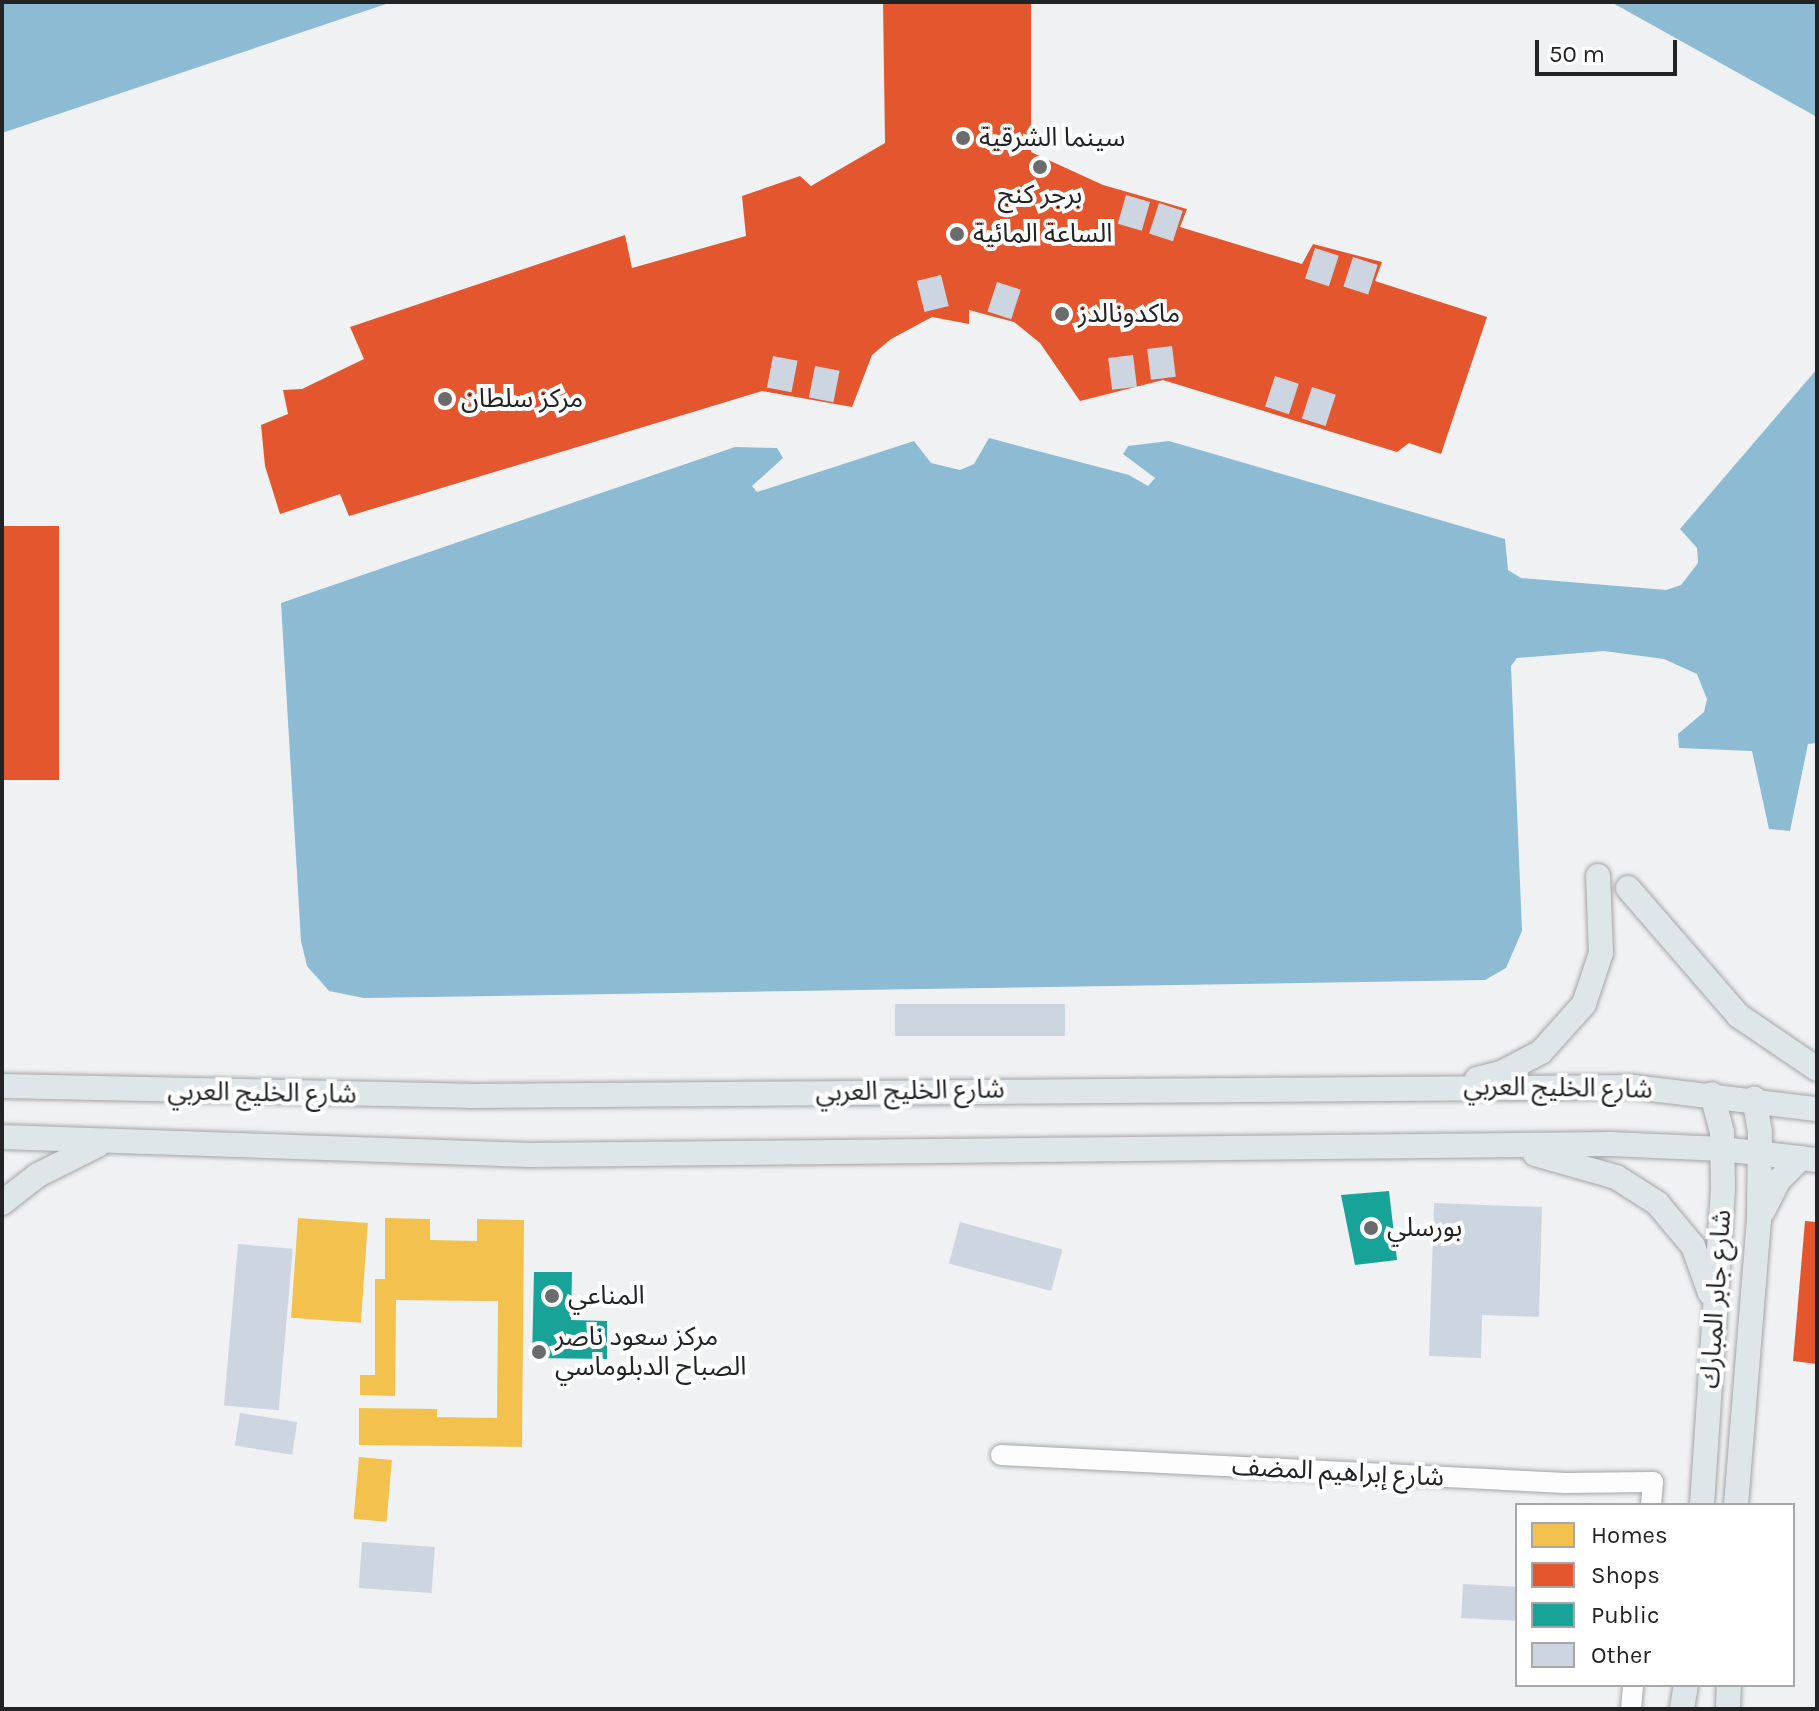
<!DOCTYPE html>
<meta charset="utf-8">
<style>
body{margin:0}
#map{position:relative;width:1819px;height:1711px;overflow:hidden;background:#eff1f3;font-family:Karla,"Noto Sans Arabic",sans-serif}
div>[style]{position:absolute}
.water>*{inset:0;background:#8cbbd3}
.homes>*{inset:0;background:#f2c14e;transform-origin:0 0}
.shops>*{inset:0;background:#e4572e;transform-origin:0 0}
.public>*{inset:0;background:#17a398}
.building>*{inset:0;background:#cdd6e0;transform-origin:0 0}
.roads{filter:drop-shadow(0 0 2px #a4a5a6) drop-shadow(0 0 2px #a4a5a6)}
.minor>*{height:20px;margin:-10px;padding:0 10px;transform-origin:10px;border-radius:10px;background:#fdfdfd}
.major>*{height:24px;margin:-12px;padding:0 12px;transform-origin:12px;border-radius:12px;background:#dee6ea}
.dots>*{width:22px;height:22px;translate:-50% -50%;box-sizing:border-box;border:4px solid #fff;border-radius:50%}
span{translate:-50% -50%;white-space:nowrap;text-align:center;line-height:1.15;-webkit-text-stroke:8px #fff;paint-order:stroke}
.poi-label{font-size:26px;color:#222324}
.left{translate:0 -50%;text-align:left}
.street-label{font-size:26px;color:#222324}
.frame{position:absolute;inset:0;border:4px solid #222324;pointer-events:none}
.legend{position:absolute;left:1515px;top:1503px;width:280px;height:184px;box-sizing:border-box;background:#fff;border:2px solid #a7a7a7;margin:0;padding:10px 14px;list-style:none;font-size:24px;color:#222324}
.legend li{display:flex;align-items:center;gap:16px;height:40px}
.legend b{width:40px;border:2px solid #a7a7a7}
.scale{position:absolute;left:1535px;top:40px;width:142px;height:36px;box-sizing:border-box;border:4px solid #222324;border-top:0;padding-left:10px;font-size:24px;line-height:28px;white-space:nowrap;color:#222324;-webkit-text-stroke:6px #fff;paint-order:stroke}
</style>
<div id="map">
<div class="water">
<div style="clip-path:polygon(2px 2px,392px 2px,2px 133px)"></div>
<div style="clip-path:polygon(1611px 2px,1817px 2px,1817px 117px)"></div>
<div style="clip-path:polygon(1817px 369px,1817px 743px,1808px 744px,1790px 831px,1769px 829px,1752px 751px,1679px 748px,1678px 734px,1704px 712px,1707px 699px,1697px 674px,1664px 659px,1604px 651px,1517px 658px,1511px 666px,1522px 931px,1506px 968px,1485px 980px,364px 998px,329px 991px,307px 966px,301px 941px,281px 603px,735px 447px,777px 448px,783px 458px,752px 486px,757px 492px,914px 441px,931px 463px,960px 470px,974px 464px,989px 438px,1129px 475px,1148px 486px,1155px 478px,1123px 454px,1128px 446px,1169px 441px,1505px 539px,1508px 570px,1521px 578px,1666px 590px,1681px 585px,1698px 563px,1697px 548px,1680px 529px)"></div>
</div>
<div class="homes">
<div style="left:298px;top:1218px;width:70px;height:100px;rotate:4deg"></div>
<div style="clip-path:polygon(385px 1218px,430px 1219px,430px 1240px,477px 1241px,477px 1219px,524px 1220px,522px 1447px,359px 1445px,359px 1408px,437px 1409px,437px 1417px,497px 1418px,498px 1301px,396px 1300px,395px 1396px,360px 1395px,360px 1375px,375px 1375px,375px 1279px,385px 1279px)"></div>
<div style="left:359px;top:1457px;width:33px;height:62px;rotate:5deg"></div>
</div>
<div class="shops">
<div style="clip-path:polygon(883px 2px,1031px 2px,1031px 152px,1103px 185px,1187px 209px,1180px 227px,1302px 264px,1313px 244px,1382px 262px,1375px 281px,1487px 317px,1441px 454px,1409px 443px,1397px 452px,1163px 380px,1080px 401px,1040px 343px,1014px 322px,969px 310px,969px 324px,932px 317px,891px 339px,872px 355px,852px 407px,762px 391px,349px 516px,340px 494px,280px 514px,265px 466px,261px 425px,288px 414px,283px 390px,302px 389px,364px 359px,350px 327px,625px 235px,632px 268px,746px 236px,742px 196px,800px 176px,811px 186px,885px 143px)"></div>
<div style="left:2px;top:526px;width:57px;height:254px"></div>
<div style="clip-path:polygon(1805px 1221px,1817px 1222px,1817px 1364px,1793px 1361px)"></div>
</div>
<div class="public">
<div style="clip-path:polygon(1389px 1191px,1397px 1260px,1355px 1265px,1341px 1195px)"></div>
<div style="clip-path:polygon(534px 1272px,572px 1272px,571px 1320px,607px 1321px,607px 1359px,532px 1358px)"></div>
</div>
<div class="building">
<div style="left:1126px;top:195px;width:25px;height:30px;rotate:16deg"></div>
<div style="left:1159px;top:203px;width:25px;height:32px;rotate:18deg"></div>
<div style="left:1315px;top:248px;width:25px;height:32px;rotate:18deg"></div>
<div style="left:1353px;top:257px;width:26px;height:31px;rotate:18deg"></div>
<div style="left:941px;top:275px;width:32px;height:25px;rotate:76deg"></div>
<div style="left:997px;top:282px;width:25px;height:31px;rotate:18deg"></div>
<div style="left:1172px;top:346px;width:31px;height:25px;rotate:83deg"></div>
<div style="left:1133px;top:355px;width:32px;height:25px;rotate:83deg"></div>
<div style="left:773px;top:356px;width:25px;height:32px;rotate:11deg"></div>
<div style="left:815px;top:366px;width:25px;height:32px;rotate:11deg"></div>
<div style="left:1275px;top:376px;width:25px;height:32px;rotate:18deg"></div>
<div style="left:1312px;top:387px;width:25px;height:33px;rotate:18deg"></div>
<div style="left:895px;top:1004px;width:170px;height:32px"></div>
<div style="clip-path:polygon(1434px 1203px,1542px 1207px,1539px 1317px,1482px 1315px,1481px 1358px,1429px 1356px)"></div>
<div style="left:960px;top:1222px;width:106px;height:43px;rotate:15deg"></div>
<div style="left:238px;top:1244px;width:55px;height:162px;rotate:5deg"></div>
<div style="left:240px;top:1413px;width:58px;height:33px;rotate:9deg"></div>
<div style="left:362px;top:1542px;width:73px;height:46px;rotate:4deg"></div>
<div style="left:1463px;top:1584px;width:54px;height:34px;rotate:3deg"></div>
</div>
<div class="roads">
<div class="minor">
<div style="left:1001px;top:1455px;width:565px;rotate:2.84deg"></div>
<div style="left:1565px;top:1483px;width:88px;rotate:-0.7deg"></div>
<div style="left:1653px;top:1482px;width:23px;rotate:95deg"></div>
<div style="left:1631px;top:1709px;width:24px;rotate:-85deg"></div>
</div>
<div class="major">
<div style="left:1628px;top:888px;width:169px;rotate:49.1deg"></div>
<div style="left:1739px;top:1016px;width:94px;rotate:34.2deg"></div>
<div style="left:1477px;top:1079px;width:25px;rotate:-14deg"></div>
<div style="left:1501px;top:1073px;width:45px;rotate:-27.7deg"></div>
<div style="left:1541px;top:1052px;width:64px;rotate:-48.1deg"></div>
<div style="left:1584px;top:1004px;width:54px;rotate:-71.6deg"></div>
<div style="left:1601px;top:953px;width:77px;rotate:-92.2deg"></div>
<div style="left:2px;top:1086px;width:467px;rotate:1.2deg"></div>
<div style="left:469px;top:1096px;width:1165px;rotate:-0.44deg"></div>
<div style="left:1634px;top:1087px;width:184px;rotate:6.9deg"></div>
<div style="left:2px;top:1137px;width:528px;rotate:1.95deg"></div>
<div style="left:530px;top:1155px;width:1080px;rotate:-0.58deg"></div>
<div style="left:1610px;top:1144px;width:113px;rotate:2.5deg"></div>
<div style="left:1723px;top:1149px;width:95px;rotate:6.7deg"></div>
<div style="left:1535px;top:1154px;width:84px;rotate:15.9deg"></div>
<div style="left:1616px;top:1177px;width:49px;rotate:32.4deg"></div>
<div style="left:1657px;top:1203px;width:56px;rotate:50.1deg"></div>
<div style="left:1693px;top:1246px;width:50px;rotate:70.1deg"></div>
<div style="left:2px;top:1203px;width:46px;rotate:-37.9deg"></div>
<div style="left:38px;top:1175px;width:67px;rotate:-26.6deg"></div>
<div style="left:1763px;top:1211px;width:35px;rotate:-63deg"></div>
<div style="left:1779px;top:1180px;width:31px;rotate:-45deg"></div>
<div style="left:1702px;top:1505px;width:317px;rotate:-86.2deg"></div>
<div style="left:1723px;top:1189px;width:57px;rotate:-91deg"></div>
<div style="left:1722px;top:1132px;width:39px;rotate:-105deg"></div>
<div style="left:1736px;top:1505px;width:285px;rotate:-85.4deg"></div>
<div style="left:1759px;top:1221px;width:89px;rotate:-89.4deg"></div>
<div style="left:1760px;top:1132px;width:34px;rotate:-100deg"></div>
<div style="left:1682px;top:1709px;width:24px;rotate:-81deg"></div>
<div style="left:1728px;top:1709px;width:24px;rotate:-88deg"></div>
</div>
</div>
<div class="dots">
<div style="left:963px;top:138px;background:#6a6b6c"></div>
<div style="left:1040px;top:167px;background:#6a6b6c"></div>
<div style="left:957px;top:234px;background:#6a6b6c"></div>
<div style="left:1062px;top:314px;background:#6a6b6c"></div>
<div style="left:445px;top:399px;background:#6a6b6c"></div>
<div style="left:1371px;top:1228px;background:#6a6b6c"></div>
<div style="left:552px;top:1296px;background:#6a6b6c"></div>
<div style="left:539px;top:1352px;background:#6a6b6c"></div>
</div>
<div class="poi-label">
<span class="left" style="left:979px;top:138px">سينما الشرقية</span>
<span style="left:1040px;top:195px">برجر كنج</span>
<span class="left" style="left:973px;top:234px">الساعة المائية</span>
<span class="left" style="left:1078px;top:314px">ماكدونالدز</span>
<span class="left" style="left:461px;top:399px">مركز سلطان</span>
<span class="left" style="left:1387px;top:1228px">بورسلي</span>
<span class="left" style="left:568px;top:1296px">المناعي</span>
<span class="left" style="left:555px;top:1352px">مركز سعود ناصر<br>الصباح الدبلوماسي</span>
</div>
<div class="street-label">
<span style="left:1558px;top:1088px;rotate:1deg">شارع الخليج العربي</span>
<span style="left:910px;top:1091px;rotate:-1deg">شارع الخليج العربي</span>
<span style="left:262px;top:1093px;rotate:1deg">شارع الخليج العربي</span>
<span style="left:1716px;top:1299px;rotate:-86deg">شارع جابر المبارك</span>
<span style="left:1338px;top:1472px;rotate:3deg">شارع إبراهيم المضف</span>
</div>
<div class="frame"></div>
<ul class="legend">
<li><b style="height:22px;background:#f2c14e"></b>Homes</li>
<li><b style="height:22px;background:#e4572e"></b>Shops</li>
<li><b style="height:22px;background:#17a398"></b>Public</li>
<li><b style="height:22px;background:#cdd6e0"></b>Other</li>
</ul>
<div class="scale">50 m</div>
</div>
